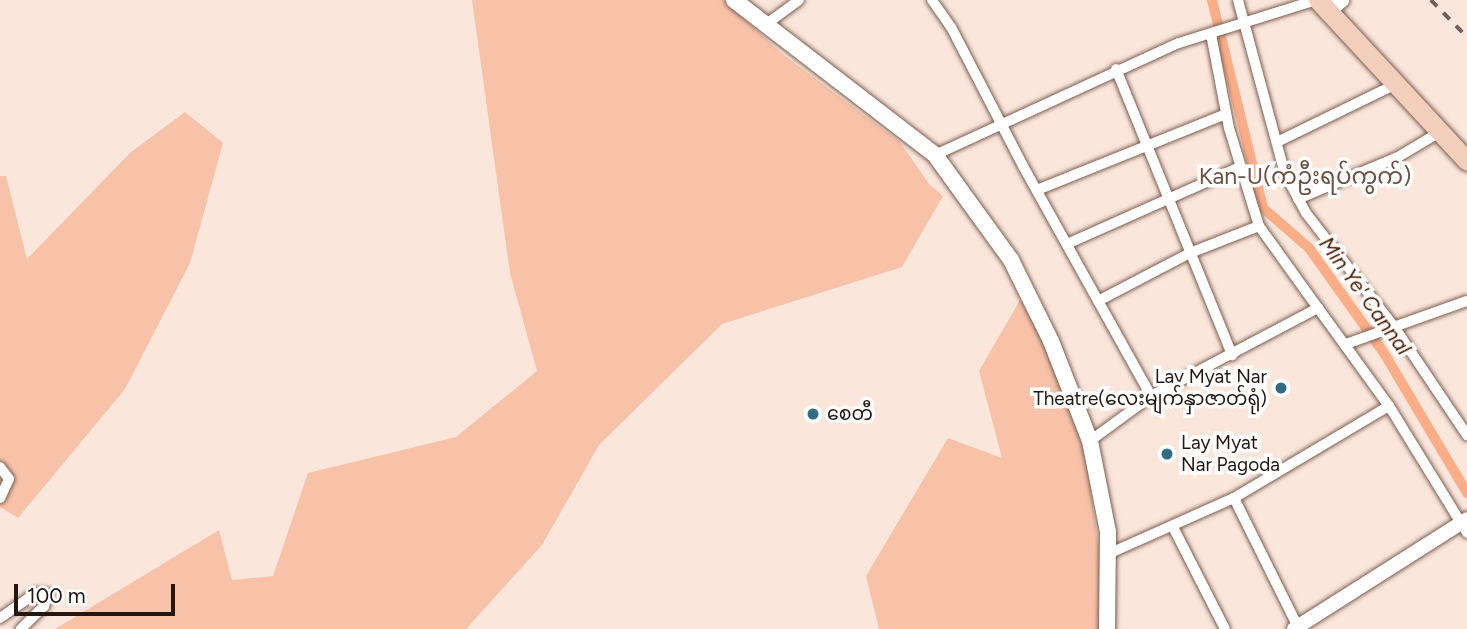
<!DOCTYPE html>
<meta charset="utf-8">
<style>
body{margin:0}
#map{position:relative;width:1467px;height:629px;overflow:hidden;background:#fbe6dc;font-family:Figtree,"Noto Sans Myanmar",sans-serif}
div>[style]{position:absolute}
.green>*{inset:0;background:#f8c2a9}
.canal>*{height:10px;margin:-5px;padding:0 5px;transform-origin:5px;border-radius:5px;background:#fbad87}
.roads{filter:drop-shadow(0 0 2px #7c5e50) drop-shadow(0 0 2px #7c5e50)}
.minor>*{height:10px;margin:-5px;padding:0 5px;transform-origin:5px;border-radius:5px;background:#fff}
.tertiary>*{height:14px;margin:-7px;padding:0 7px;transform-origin:7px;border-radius:7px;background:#fff}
.secondary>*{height:16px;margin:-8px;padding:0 8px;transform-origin:8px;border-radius:8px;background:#fff}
.trunk>*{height:19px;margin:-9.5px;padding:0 9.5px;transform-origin:9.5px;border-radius:9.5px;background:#f3cebc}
.rail>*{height:3.5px;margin-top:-1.75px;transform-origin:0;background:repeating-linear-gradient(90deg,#6e5f58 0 9px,transparent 0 18px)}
.dots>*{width:19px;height:19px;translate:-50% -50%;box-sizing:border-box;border:4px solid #fff;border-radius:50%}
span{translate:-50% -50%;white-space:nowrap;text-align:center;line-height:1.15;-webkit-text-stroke:7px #fff;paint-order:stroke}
.poi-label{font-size:19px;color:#231711}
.right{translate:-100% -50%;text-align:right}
.left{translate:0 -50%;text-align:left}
.water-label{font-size:21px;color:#491a00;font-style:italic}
.quarter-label{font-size:23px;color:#6d5043}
.scale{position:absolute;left:14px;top:584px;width:161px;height:32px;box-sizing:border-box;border:4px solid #231711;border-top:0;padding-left:9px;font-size:21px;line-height:24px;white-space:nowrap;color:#231711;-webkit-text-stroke:5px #fff;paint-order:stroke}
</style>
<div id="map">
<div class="green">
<div style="clip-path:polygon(472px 0,724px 0,781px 53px,900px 142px,929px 184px,943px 196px,902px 267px,722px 324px,599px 445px,542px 545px,466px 629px,55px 629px,219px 530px,232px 580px,273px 576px,308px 473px,456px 437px,537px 371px,510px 273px)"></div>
<div style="clip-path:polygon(185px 112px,223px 143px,190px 263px,125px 389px,18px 518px,0 507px,0 176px,6px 176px,27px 259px,130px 153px)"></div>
<div style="clip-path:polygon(1020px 300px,1077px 395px,1108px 611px,1102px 629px,879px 629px,866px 576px,948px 438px,1002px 458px,979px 371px)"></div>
</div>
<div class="canal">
<div style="left:1212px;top:0;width:214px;rotate:76.2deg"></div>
<div style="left:1263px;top:208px;width:61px;rotate:41deg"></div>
<div style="left:1309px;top:248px;width:129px;rotate:54.5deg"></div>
<div style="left:1384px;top:353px;width:163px;rotate:59.3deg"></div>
</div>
<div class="roads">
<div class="minor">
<div style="left:932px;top:0;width:33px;rotate:55deg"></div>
<div style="left:951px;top:27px;width:157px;rotate:62.6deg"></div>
<div style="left:1023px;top:166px;width:263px;rotate:60.9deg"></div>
<div style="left:1238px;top:0;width:180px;rotate:74.9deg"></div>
<div style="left:1285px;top:174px;width:44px;rotate:61.7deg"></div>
<div style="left:1306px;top:213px;width:142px;rotate:52.2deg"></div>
<div style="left:1393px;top:325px;width:133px;rotate:56.1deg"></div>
<div style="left:765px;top:25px;width:42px;rotate:-36.3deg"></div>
<div style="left:1211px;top:34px;width:96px;rotate:79.2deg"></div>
<div style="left:1229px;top:128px;width:102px;rotate:73deg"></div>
<div style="left:1259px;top:226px;width:101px;rotate:54.3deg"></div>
<div style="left:1116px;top:69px;width:309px;rotate:67.9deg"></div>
<div style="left:1277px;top:142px;width:132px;rotate:-26deg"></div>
<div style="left:935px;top:155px;width:268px;rotate:-24.7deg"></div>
<div style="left:1179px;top:43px;width:144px;rotate:-17.4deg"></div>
<div style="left:1037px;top:190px;width:204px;rotate:-21.9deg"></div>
<div style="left:1298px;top:199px;width:108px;rotate:-22.8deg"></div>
<div style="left:1398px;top:157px;width:49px;rotate:-30.8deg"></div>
<div style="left:1067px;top:244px;width:189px;rotate:-24deg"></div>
<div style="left:1098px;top:301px;width:104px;rotate:-27.6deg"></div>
<div style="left:1190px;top:253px;width:74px;rotate:-21.4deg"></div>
<div style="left:1346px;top:344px;width:128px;rotate:-19.6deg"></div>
<div style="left:1090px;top:441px;width:76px;rotate:-36.4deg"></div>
<div style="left:1151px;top:396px;width:189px;rotate:-27.8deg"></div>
<div style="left:1318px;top:308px;width:121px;rotate:54.1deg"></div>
<div style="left:1389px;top:406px;width:149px;rotate:58.4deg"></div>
<div style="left:0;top:467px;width:15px;rotate:53deg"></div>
<div style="left:9px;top:479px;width:21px;rotate:115deg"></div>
<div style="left:1234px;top:498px;width:144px;rotate:63.6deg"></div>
<div style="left:1173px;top:527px;width:114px;rotate:63deg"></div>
<div style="left:1108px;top:554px;width:138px;rotate:-24deg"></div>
<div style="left:1234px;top:498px;width:180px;rotate:-30.7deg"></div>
<div style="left:0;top:618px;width:44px;rotate:-34.8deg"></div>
<div style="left:36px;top:593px;width:12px;rotate:5deg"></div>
<div style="left:48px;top:594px;width:13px;rotate:108deg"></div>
<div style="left:44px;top:606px;width:33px;rotate:135deg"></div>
</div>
<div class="tertiary">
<div style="left:1294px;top:629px;width:205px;rotate:-32.4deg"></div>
</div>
<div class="secondary">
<div style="left:734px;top:0;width:254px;rotate:37.6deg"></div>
<div style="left:935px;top:155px;width:130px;rotate:54.1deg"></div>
<div style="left:1011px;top:260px;width:90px;rotate:63.7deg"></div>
<div style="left:1051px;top:341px;width:107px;rotate:68.7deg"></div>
<div style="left:1090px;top:441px;width:93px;rotate:78.8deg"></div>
<div style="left:1108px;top:532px;width:97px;rotate:90.6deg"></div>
<div style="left:1329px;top:10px;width:16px;rotate:-40deg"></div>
</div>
<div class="trunk">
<div style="left:1318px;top:0;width:219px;rotate:47.2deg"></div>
</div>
</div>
<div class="rail">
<div style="left:1431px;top:0;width:52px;rotate:45.8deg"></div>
</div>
<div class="dots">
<div style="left:1281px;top:388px;background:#306c84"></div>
<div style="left:813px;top:414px;background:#306c84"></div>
<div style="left:1167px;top:454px;background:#306c84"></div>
</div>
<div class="poi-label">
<span class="right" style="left:1267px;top:388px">Lay Myat Nar<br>Theatre(လေးမျက်နှာဇာတ်ရုံ)</span>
<span class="left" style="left:827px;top:414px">စေတီ</span>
<span class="left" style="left:1181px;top:454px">Lay Myat<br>Nar Pagoda</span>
</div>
<div class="water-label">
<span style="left:1365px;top:296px;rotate:54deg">Min Ye' Cannal</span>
</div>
<div class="quarter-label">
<span style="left:1305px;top:176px">Kan-U(ကံဦးရပ်ကွက်)</span>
</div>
<div class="scale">100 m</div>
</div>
